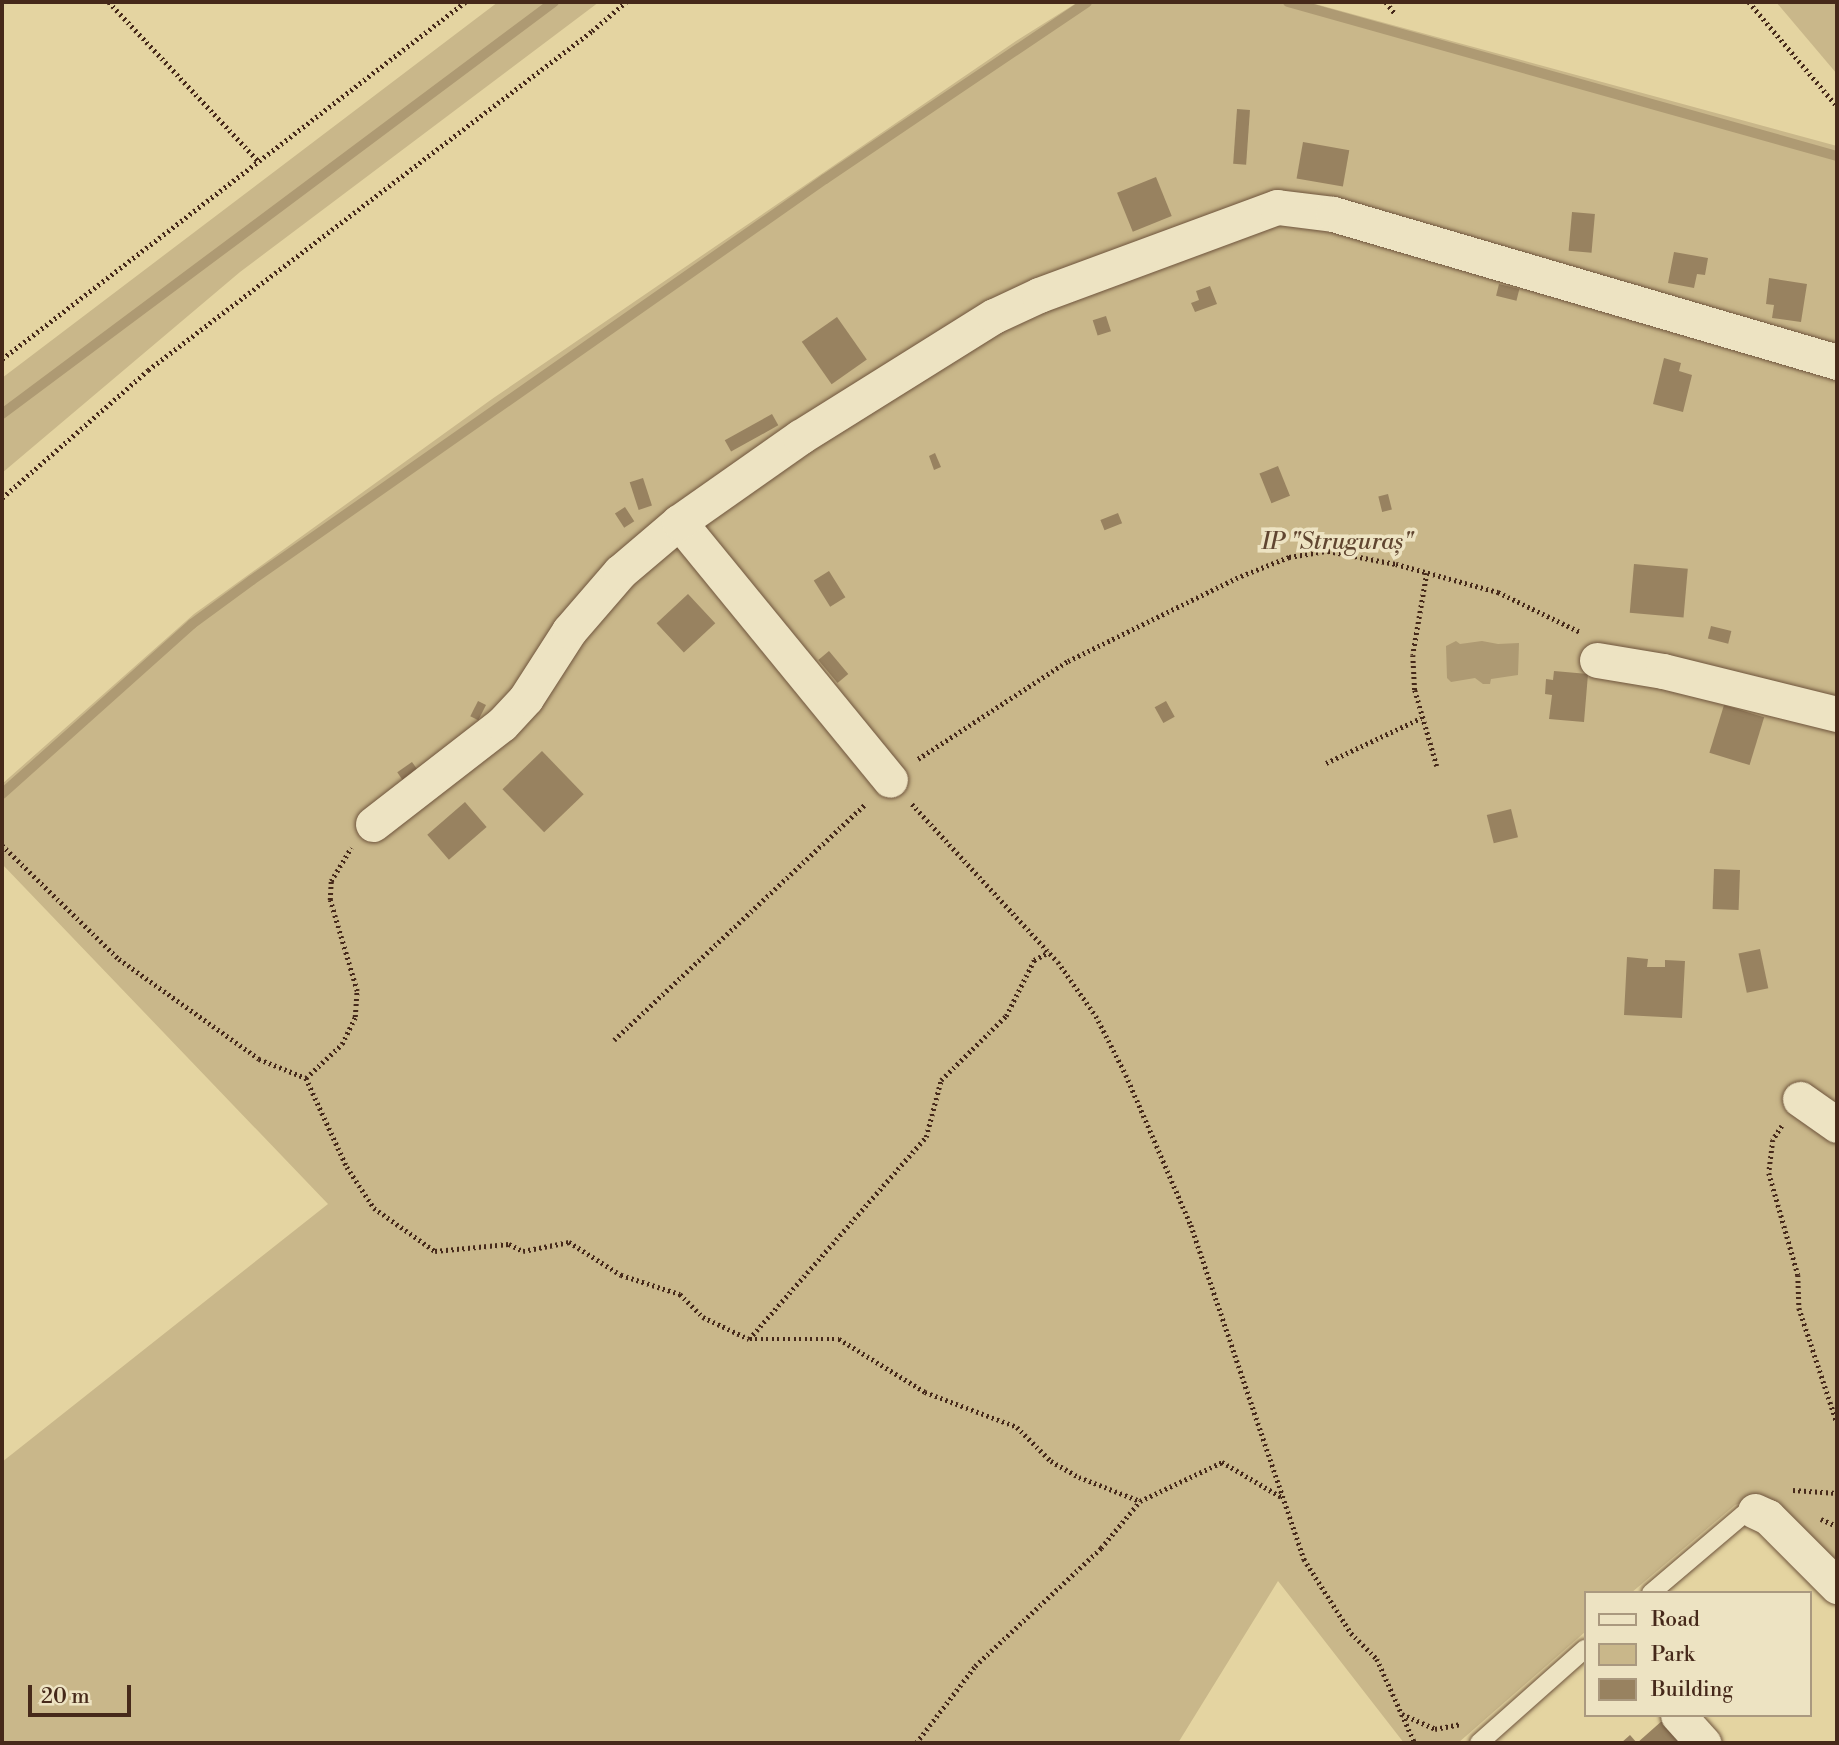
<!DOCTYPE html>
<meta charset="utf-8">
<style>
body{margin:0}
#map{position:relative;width:1839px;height:1745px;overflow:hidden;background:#e4d4a1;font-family:"Libre Bodoni",serif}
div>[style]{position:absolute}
.green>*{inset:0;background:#c9b78a}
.water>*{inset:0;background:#ae9a73}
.stream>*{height:10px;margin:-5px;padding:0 5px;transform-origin:5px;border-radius:5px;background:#ae9a73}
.building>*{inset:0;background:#988260;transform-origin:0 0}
.path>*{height:4.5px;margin-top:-2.25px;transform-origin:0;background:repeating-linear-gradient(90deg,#46291a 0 2px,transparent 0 5.5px)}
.roads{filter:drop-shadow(0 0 2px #6e543c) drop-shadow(0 0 2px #6e543c)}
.service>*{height:18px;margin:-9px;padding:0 9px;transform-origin:9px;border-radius:9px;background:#ede3c2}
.minor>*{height:35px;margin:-17.5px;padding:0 17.5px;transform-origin:17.5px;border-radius:17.5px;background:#ede3c2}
span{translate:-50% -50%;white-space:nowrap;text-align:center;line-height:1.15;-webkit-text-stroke:7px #ede3c2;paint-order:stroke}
.park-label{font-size:24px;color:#604530;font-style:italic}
.frame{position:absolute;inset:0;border:4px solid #46291a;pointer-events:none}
.legend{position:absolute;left:1584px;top:1591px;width:228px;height:126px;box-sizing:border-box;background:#ede3c2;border:2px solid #aa997f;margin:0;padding:9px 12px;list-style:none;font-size:21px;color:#46291a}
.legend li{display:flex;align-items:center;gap:14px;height:35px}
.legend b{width:35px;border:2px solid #aa997f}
.scale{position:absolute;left:28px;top:1685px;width:103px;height:32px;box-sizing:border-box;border:4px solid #46291a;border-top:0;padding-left:9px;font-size:21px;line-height:24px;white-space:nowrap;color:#46291a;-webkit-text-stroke:5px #ede3c2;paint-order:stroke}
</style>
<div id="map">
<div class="green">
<div style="clip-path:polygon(498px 2px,599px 2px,240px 272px,2px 473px,2px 378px)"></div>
<div style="clip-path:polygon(1078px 2px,1308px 2px,1837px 146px,1837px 1572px,1744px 1502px,1735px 1505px,1631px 1593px,1585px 1593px,1585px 1632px,1458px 1743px,1404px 1743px,1278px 1581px,1178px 1743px,2px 1743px,2px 1462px,328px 1204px,2px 864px,2px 784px,194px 614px,492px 399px,1016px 41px)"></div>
<div style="clip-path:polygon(1776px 2px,1837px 2px,1837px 74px)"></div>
</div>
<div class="water">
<div style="clip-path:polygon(1456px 641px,1460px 644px,1482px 641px,1498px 644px,1519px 643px,1518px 675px,1491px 679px,1490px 684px,1483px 684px,1475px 678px,1451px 682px,1447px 678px,1446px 646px)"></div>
</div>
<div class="stream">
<div style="left:1288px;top:2px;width:570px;rotate:15.67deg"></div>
<div style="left:2px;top:414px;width:689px;rotate:-36.74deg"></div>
<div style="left:2px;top:794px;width:255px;rotate:-41.8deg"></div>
<div style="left:192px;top:624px;width:74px;rotate:-36.3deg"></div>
<div style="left:252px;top:580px;width:699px;rotate:-34.99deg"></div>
<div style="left:825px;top:179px;width:316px;rotate:-34deg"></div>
</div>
<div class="building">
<div style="left:1237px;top:109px;width:13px;height:55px;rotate:4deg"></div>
<div style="left:1303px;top:142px;width:47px;height:37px;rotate:10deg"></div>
<div style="left:1156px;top:177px;width:42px;height:42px;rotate:68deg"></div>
<div style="left:1572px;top:212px;width:23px;height:39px;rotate:5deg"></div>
<div style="clip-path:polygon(1674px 252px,1708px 258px,1705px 275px,1697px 274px,1694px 288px,1668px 283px)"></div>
<div style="clip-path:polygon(1769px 278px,1807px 284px,1801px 322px,1772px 318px,1774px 305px,1766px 304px)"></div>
<div style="left:1499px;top:284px;width:21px;height:12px;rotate:14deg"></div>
<div style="clip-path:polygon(1210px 286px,1217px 304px,1195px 312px,1191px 303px,1199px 300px,1196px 291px)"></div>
<div style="left:1106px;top:316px;width:16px;height:14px;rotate:72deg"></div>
<div style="left:837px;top:317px;width:52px;height:43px;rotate:55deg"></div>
<div style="clip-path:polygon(1664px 358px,1681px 363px,1679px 371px,1692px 375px,1683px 412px,1653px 404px)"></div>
<div style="left:772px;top:414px;width:13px;height:54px;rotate:61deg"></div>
<div style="clip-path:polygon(935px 453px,941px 467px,934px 470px,929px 456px)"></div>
<div style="left:1278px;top:466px;width:32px;height:20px;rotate:68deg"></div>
<div style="left:643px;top:478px;width:29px;height:14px;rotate:72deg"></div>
<div style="left:1388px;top:494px;width:16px;height:10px;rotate:76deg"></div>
<div style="left:625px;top:507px;width:17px;height:12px;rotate:57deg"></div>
<div style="left:1118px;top:513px;width:11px;height:19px;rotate:68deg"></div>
<div style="left:1634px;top:564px;width:54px;height:49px;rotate:5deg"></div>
<div style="left:829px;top:571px;width:31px;height:18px;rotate:58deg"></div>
<div style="left:688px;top:594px;width:40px;height:43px;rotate:47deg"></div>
<div style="left:1711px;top:626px;width:21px;height:13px;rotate:14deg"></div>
<div style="left:829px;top:651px;width:30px;height:14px;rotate:50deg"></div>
<div style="clip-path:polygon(1554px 671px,1588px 674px,1584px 722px,1549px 719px,1552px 695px,1545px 694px,1546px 679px,1553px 680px)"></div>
<div style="left:478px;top:701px;width:9px;height:17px;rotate:27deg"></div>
<div style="left:1166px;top:701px;width:18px;height:13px;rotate:61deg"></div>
<div style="left:1724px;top:705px;width:42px;height:50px;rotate:17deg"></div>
<div style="left:542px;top:751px;width:60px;height:55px;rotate:46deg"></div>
<div style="left:412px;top:762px;width:12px;height:18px;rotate:55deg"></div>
<div style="left:465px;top:802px;width:33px;height:50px;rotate:49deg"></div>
<div style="left:1511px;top:809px;width:29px;height:25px;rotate:76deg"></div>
<div style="left:1714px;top:869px;width:26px;height:40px;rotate:2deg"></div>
<div style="left:1760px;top:949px;width:40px;height:22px;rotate:78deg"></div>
<div style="clip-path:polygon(1627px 957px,1648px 959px,1647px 967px,1665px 967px,1665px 960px,1685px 961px,1682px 1018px,1624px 1015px)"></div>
<div style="clip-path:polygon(1663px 1720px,1684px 1743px,1621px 1743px,1630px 1735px,1637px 1743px)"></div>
</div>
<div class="path">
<div style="left:109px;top:2px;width:219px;rotate:46.8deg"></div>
<div style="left:1386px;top:2px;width:16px;rotate:52deg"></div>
<div style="left:1749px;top:2px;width:136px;rotate:49.8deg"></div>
<div style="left:2px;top:359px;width:585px;rotate:-37.63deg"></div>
<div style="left:2px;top:498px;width:194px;rotate:-41.2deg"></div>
<div style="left:148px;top:370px;width:559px;rotate:-37.36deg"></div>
<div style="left:592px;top:31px;width:45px;rotate:-40.5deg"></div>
<div style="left:1427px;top:573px;width:83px;rotate:99.7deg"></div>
<div style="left:1413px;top:655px;width:35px;rotate:87deg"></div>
<div style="left:1415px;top:690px;width:79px;rotate:73.9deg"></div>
<div style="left:918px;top:759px;width:179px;rotate:-33.2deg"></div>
<div style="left:1068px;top:661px;width:193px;rotate:-26.2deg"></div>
<div style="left:1241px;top:576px;width:52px;rotate:-21.6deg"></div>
<div style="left:1289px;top:557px;width:39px;rotate:-9deg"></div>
<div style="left:1328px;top:551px;width:69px;rotate:10.8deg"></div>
<div style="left:1396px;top:564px;width:106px;rotate:15.4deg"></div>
<div style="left:1498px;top:592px;width:91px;rotate:26deg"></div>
<div style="left:1326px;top:763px;width:105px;rotate:-25.3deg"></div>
<div style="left:912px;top:804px;width:215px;rotate:47.3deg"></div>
<div style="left:1058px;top:962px;width:66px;rotate:54.9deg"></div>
<div style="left:1096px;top:1016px;width:66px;rotate:63deg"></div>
<div style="left:1126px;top:1075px;width:163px;rotate:66.6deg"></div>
<div style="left:1191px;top:1225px;width:353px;rotate:71.3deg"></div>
<div style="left:1304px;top:1559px;width:88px;rotate:57.6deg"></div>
<div style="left:1351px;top:1633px;width:37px;rotate:45deg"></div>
<div style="left:1377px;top:1659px;width:92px;rotate:65.7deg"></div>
<div style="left:2px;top:845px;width:163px;rotate:44.3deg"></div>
<div style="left:119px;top:959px;width:172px;rotate:35.5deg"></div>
<div style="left:259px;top:1059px;width:51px;rotate:22deg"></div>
<div style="left:306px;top:1078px;width:50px;rotate:-43.4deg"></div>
<div style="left:342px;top:1044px;width:30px;rotate:-64deg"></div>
<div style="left:355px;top:1017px;width:26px;rotate:-86deg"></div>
<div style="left:357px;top:991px;width:95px;rotate:-106.5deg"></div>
<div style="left:330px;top:900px;width:19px;rotate:-87deg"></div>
<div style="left:331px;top:881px;width:39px;rotate:-59deg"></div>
<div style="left:614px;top:1040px;width:346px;rotate:-43.2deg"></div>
<div style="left:306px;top:1078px;width:98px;rotate:65.3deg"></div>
<div style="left:347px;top:1167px;width:49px;rotate:56.6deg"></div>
<div style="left:374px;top:1208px;width:75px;rotate:35.2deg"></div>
<div style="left:435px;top:1251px;width:74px;rotate:-5.4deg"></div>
<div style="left:509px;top:1244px;width:16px;rotate:27deg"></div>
<div style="left:523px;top:1251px;width:47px;rotate:-11.1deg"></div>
<div style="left:569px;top:1242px;width:62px;rotate:32.4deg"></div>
<div style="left:621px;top:1275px;width:62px;rotate:17.9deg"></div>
<div style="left:680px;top:1294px;width:33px;rotate:45deg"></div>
<div style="left:703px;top:1317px;width:51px;rotate:25.6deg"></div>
<div style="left:749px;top:1339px;width:269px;rotate:-48.8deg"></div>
<div style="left:926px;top:1137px;width:59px;rotate:-75.3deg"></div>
<div style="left:941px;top:1080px;width:91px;rotate:-44.6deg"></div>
<div style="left:1006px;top:1016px;width:63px;rotate:-63.4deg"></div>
<div style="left:1034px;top:960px;width:17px;rotate:-28deg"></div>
<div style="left:1782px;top:1126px;width:17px;rotate:123deg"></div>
<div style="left:1773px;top:1140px;width:33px;rotate:97deg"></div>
<div style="left:1769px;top:1173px;width:106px;rotate:74.1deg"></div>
<div style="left:1798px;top:1275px;width:33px;rotate:88deg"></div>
<div style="left:1799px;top:1308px;width:121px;rotate:71.7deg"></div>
<div style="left:750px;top:1339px;width:89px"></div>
<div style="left:839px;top:1339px;width:101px;rotate:31.6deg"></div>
<div style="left:925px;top:1392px;width:98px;rotate:20.8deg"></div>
<div style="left:1017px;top:1427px;width:48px;rotate:45deg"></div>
<div style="left:1051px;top:1461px;width:32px;rotate:30deg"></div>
<div style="left:1079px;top:1477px;width:66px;rotate:21.5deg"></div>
<div style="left:1140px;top:1501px;width:91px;rotate:-25.4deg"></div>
<div style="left:1222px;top:1462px;width:71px;rotate:30.5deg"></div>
<div style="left:1793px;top:1490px;width:44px;rotate:3.9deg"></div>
<div style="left:1821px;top:1519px;width:17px;rotate:24deg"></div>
<div style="left:1402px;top:1714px;width:36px;rotate:24deg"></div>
<div style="left:1435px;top:1729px;width:25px;rotate:-11deg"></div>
<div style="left:916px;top:1743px;width:97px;rotate:-52.5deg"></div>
<div style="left:975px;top:1666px;width:173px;rotate:-43.1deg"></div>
<div style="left:1101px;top:1548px;width:61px;rotate:-50.3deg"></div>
</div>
<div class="roads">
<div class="service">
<div style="left:1651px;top:1593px;width:121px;rotate:-40.3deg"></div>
<div style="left:1743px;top:1515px;width:13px;rotate:-18deg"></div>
<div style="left:1479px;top:1743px;width:142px;rotate:-41.6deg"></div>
</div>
<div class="minor">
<div style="left:679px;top:522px;width:333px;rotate:50.7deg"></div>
<div style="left:1597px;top:660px;width:67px;rotate:9.5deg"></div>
<div style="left:1663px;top:671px;width:179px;rotate:13.9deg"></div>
<div style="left:373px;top:824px;width:163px;rotate:-37.8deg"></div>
<div style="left:502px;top:724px;width:35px;rotate:-47deg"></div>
<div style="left:526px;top:698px;width:80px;rotate:-57.3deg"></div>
<div style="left:569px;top:631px;width:78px;rotate:-49.2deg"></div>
<div style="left:620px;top:572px;width:77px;rotate:-40.3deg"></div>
<div style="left:679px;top:522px;width:148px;rotate:-35.1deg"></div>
<div style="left:800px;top:437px;width:229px;rotate:-32deg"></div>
<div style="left:994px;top:316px;width:50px;rotate:-25deg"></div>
<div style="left:1039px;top:295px;width:254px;rotate:-20.3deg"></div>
<div style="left:1277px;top:207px;width:56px;rotate:7.1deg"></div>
<div style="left:1333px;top:214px;width:525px;rotate:16.36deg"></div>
<div style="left:1800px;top:1099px;width:45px;rotate:35.1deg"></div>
<div style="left:1755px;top:1511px;width:14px;rotate:25deg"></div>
<div style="left:1768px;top:1517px;width:98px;rotate:45deg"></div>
<div style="left:1678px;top:1715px;width:38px;rotate:48deg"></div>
</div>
</div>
<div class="park-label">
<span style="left:1337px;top:543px">IP "Struguraș"</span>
</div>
<div class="frame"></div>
<ul class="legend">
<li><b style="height:9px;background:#ede3c2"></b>Road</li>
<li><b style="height:19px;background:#c9b78a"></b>Park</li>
<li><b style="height:19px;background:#988260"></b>Building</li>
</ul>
<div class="scale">20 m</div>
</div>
